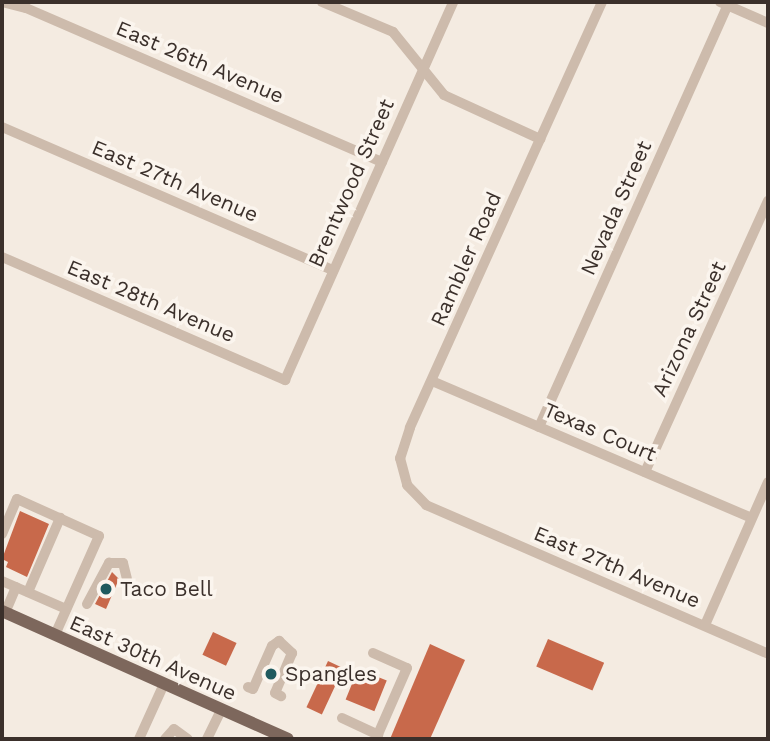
<!DOCTYPE html>
<style>
body{margin:0}
#map{position:relative;width:770px;height:741px;overflow:hidden;background:#f4ebe1;font-family:"Work Sans",sans-serif}
div>[style]{position:absolute}
.building>*{inset:0;background:#c8694b;transform-origin:0 0}
.minor>*{height:10px;margin:-5px;padding:0 5px;transform-origin:5px;border-radius:5px;background:#cdbbac}
.major>*{height:12px;margin:-6px;padding:0 6px;transform-origin:6px;border-radius:6px;background:#7d675c}
.dots>*{width:19px;height:19px;translate:-50% -50%;box-sizing:border-box;border:4px solid #fbf5ee;border-radius:50%}
span{translate:-50% -50%;white-space:nowrap;text-align:center;line-height:1.15;-webkit-text-stroke:7px #fbf5ee;paint-order:stroke}
.street-label{font-size:21px;color:#3b302b}
.poi-label{font-size:21px;color:#3b302b}
.left{translate:0 -50%;text-align:left}
.frame{position:absolute;inset:0;border:4px solid #3b302b;pointer-events:none}
</style>
<div id="map">
<div class="building">
<div style="clip-path:polygon(20px 511px,49px 524px,27px 577px,6px 567px,8px 562px,2px 559px)"></div>
<div style="clip-path:polygon(112px 572px,119px 579px,106px 609px,95px 604px)"></div>
<div style="left:213px;top:632px;width:26px;height:25px;rotate:25deg"></div>
<div style="left:548px;top:639px;width:61px;height:30px;rotate:23deg"></div>
<div style="clip-path:polygon(430px 644px,465px 660px,430px 739px,390px 739px)"></div>
<div style="left:328px;top:661px;width:17px;height:51px;rotate:25deg"></div>
<div style="left:358px;top:669px;width:31px;height:33px;rotate:22deg"></div>
</div>
<div class="minor">
<div style="left:2px;top:2px;width:25px;rotate:14deg"></div>
<div style="left:26px;top:8px;width:388px;rotate:23.4deg"></div>
<div style="left:322px;top:2px;width:77px;rotate:22.9deg"></div>
<div style="left:393px;top:32px;width:81px;rotate:51deg"></div>
<div style="left:444px;top:95px;width:106px;rotate:24.6deg"></div>
<div style="left:602px;top:2px;width:467px;rotate:114.3deg"></div>
<div style="left:410px;top:428px;width:32px;rotate:108deg"></div>
<div style="left:400px;top:458px;width:28px;rotate:75deg"></div>
<div style="left:407px;top:485px;width:28px;rotate:46deg"></div>
<div style="left:426px;top:505px;width:373px;rotate:23.5deg"></div>
<div style="left:720px;top:2px;width:52px;rotate:23.6deg"></div>
<div style="left:2px;top:127px;width:361px;rotate:23.4deg"></div>
<div style="left:2px;top:257px;width:309px;rotate:23.5deg"></div>
<div style="left:285px;top:380px;width:414px;rotate:-66deg"></div>
<div style="left:432px;top:381px;width:347px;rotate:23.2deg"></div>
<div style="left:539px;top:427px;width:462px;rotate:-65.9deg"></div>
<div style="left:645px;top:472px;width:298px;rotate:-65.6deg"></div>
<div style="left:2px;top:534px;width:38px;rotate:-67deg"></div>
<div style="left:17px;top:499px;width:90px;rotate:24.3deg"></div>
<div style="left:99px;top:536px;width:108px;rotate:114deg"></div>
<div style="left:2px;top:581px;width:70px;rotate:23.6deg"></div>
<div style="left:28px;top:592px;width:81px;rotate:-66.6deg"></div>
<div style="left:87px;top:604px;width:47px;rotate:-61.8deg"></div>
<div style="left:109px;top:563px;width:14px"></div>
<div style="left:123px;top:563px;width:16px;rotate:76deg"></div>
<div style="left:5px;top:613px;width:28px;rotate:-67deg"></div>
<div style="left:705px;top:625px;width:156px;rotate:-66.2deg"></div>
<div style="left:373px;top:653px;width:37px;rotate:24deg"></div>
<div style="left:407px;top:668px;width:77px;rotate:113.6deg"></div>
<div style="left:248px;top:687px;width:5px;rotate:22deg"></div>
<div style="left:253px;top:689px;width:47px;rotate:-66.2deg"></div>
<div style="left:272px;top:646px;width:9px;rotate:-36deg"></div>
<div style="left:279px;top:641px;width:18px;rotate:43deg"></div>
<div style="left:292px;top:653px;width:43px;rotate:113deg"></div>
<div style="left:275px;top:693px;width:7px;rotate:27deg"></div>
<div style="left:342px;top:718px;width:40px;rotate:25deg"></div>
<div style="left:139px;top:739px;width:60px;rotate:-65.6deg"></div>
<div style="left:165px;top:739px;width:13px;rotate:-48deg"></div>
<div style="left:174px;top:729px;width:17px;rotate:36deg"></div>
<div style="left:207px;top:739px;width:32px;rotate:-64deg"></div>
</div>
<div class="major">
<div style="left:2px;top:611px;width:313px;rotate:24.1deg"></div>
</div>
<div class="dots">
<div style="left:106px;top:589px;background:#1f5a5e"></div>
<div style="left:271px;top:674px;background:#1f5a5e"></div>
</div>
<div class="street-label">
<span style="left:200px;top:62px;rotate:23deg">East 26th Avenue</span>
<span style="left:175px;top:181px;rotate:23deg">East 27th Avenue</span>
<span style="left:351px;top:183px;rotate:-66deg">Brentwood Street</span>
<span style="left:616px;top:208px;rotate:-66deg">Nevada Street</span>
<span style="left:466px;top:259px;rotate:-66deg">Rambler Road</span>
<span style="left:151px;top:301px;rotate:23deg">East 28th Avenue</span>
<span style="left:689px;top:329px;rotate:-65deg">Arizona Street</span>
<span style="left:600px;top:432px;rotate:23deg">Texas Court</span>
<span style="left:617px;top:567px;rotate:23deg">East 27th Avenue</span>
<span style="left:153px;top:658px;rotate:24deg">East 30th Avenue</span>
</div>
<div class="poi-label">
<span class="left" style="left:120px;top:589px">Taco Bell</span>
<span class="left" style="left:285px;top:674px">Spangles</span>
</div>
<div class="frame"></div>
</div>
